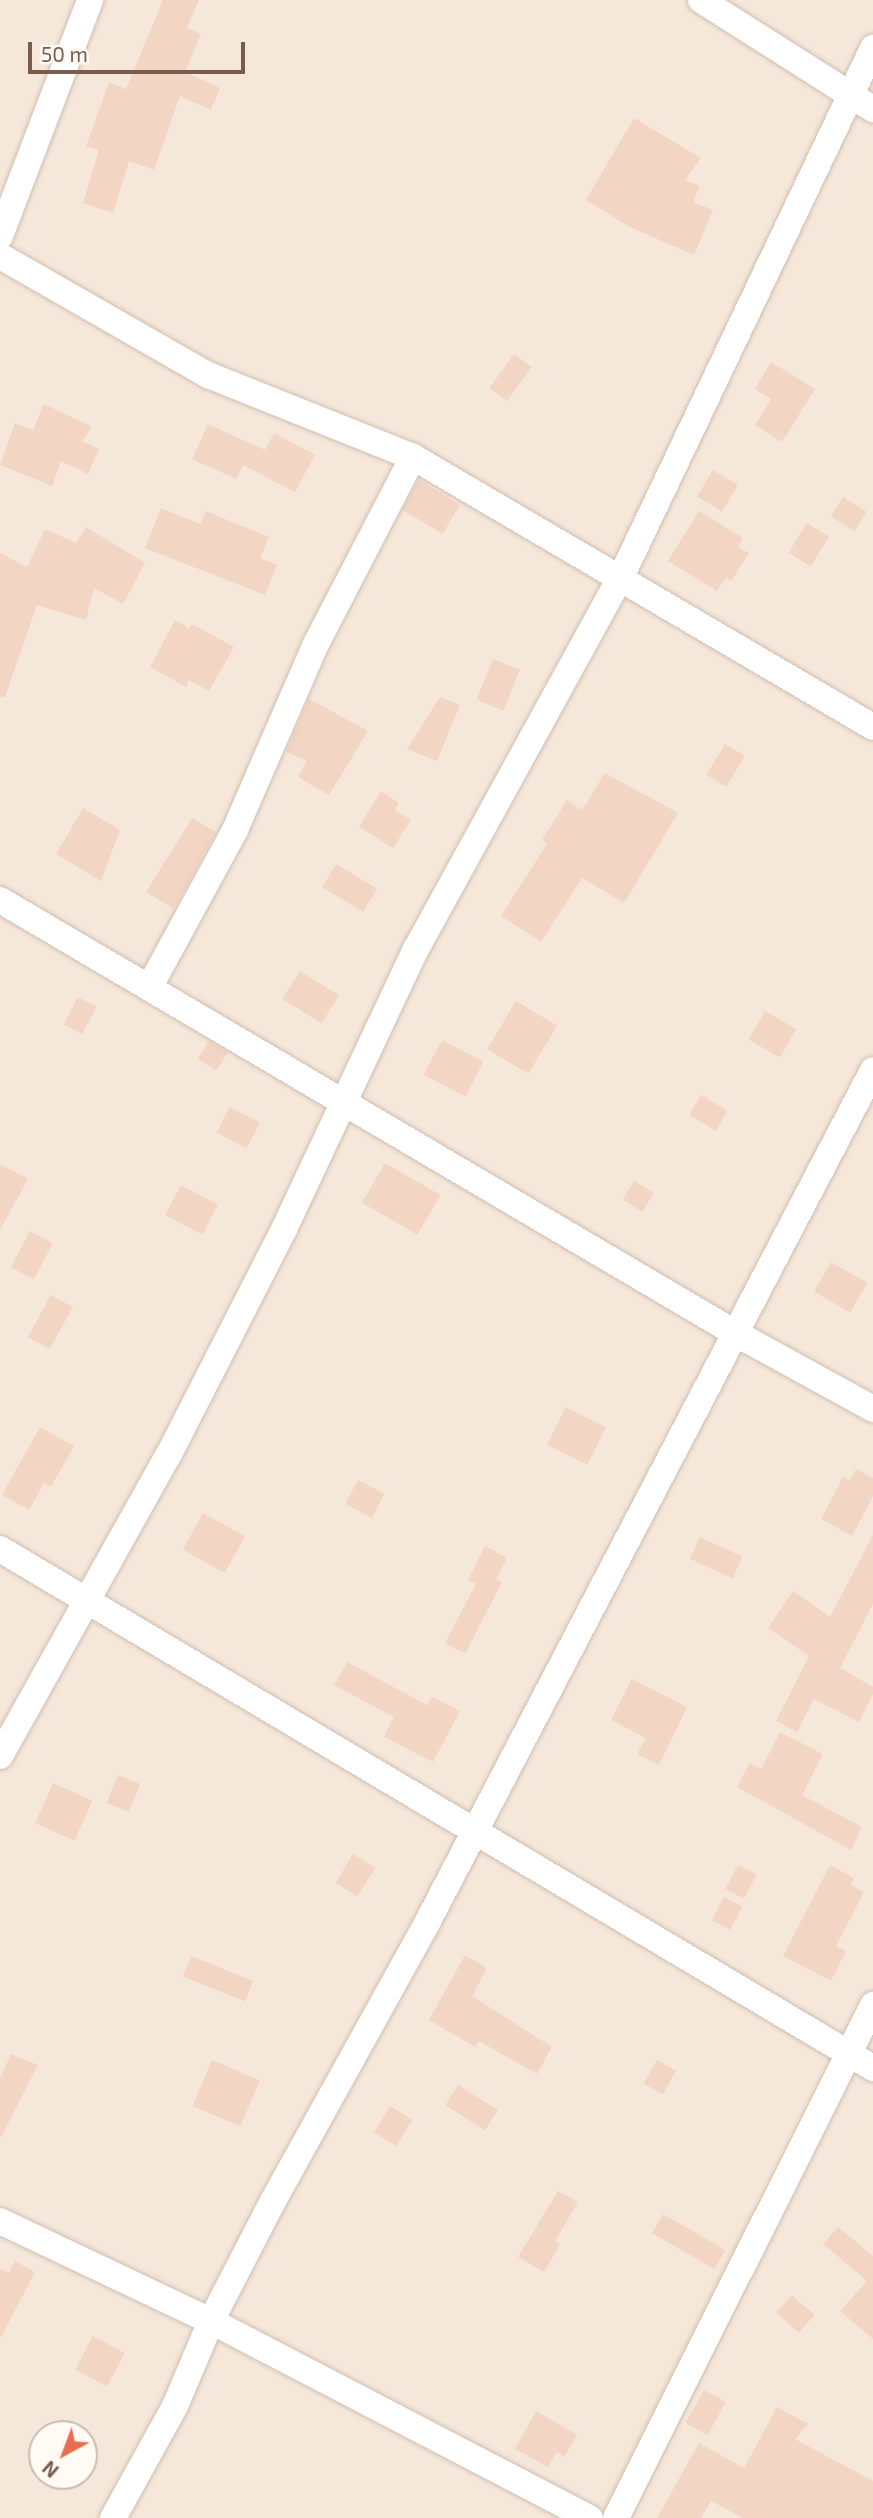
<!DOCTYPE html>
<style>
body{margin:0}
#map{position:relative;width:873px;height:2518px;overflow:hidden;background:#fdf6ec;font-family:"Exo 2",sans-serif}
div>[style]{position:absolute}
.residential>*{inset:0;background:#f5e8da}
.building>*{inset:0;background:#f3d5c3;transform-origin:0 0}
.roads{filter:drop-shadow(0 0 2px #d1beb0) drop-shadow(0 0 2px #d1beb0)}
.street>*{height:26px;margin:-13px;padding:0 13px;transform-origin:13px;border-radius:13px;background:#fff}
span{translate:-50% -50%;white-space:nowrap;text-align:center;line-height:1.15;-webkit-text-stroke:5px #fffaf3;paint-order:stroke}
.north{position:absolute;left:28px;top:2420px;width:70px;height:70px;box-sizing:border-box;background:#fffaf3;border:2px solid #cabbb1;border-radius:50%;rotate:221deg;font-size:19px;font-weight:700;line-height:28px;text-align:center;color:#7a5c4d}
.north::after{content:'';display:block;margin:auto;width:24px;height:32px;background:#e76f51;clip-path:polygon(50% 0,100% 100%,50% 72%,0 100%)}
.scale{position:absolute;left:28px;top:42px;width:217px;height:32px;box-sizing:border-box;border:4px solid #7a5c4d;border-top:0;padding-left:9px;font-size:21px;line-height:24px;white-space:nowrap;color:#7a5c4d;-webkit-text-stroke:5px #fffaf3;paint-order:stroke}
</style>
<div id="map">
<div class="residential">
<div style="clip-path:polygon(evenodd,0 0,873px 0,873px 2518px,0 2518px,0 0,42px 2434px,84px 2434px,84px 2476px,42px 2476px,42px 2434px)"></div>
</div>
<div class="building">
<div style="clip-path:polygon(163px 0,199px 0,187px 28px,201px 34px,185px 72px,220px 88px,211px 110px,180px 96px,154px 170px,129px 161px,113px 213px,83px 203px,99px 150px,86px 146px,109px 82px,126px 89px)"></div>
<div style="clip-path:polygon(634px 118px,701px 158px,685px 180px,700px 186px,693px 202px,713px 210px,694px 255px,630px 227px,586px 200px)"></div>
<div style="left:514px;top:354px;width:22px;height:42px;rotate:36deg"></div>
<div style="clip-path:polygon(771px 362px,815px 389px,782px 442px,755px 425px,771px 399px,755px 389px)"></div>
<div style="clip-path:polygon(44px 404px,92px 427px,82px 441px,99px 449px,88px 474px,61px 461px,52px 486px,0 465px,15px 423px,33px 430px)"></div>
<div style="clip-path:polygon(208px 424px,265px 450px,274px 433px,315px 455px,295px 492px,243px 465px,236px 479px,192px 459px)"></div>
<div style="left:713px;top:470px;width:29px;height:31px;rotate:31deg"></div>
<div style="left:419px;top:480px;width:48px;height:34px;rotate:31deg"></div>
<div style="left:843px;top:497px;width:28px;height:23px;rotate:32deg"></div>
<div style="clip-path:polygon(161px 508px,200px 524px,206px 511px,269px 537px,260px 558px,277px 565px,265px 595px,145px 548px)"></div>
<div style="clip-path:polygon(699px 511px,743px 538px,738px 547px,749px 553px,731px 581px,726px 577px,717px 591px,668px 561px)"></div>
<div style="left:807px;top:523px;width:26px;height:35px;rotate:32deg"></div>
<div style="clip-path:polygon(86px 527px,145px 563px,123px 604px,94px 588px,86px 620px,37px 605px,5px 697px,0 697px,0 553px,27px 567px,45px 529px,76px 543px)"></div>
<div style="clip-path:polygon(175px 620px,189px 629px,192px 624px,234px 647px,209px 691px,189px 680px,186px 687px,150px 667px)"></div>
<div style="left:493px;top:659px;width:29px;height:44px;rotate:22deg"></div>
<div style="clip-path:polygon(440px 697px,460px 705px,437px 761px,407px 749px)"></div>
<div style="clip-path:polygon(309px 699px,368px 731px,329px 795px,298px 777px,307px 761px,286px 752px)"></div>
<div style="left:725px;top:744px;width:23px;height:36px;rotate:31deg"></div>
<div style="clip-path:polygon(605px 773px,678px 813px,624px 903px,582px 878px,541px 942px,501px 916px,547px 844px,542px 840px,567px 800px,582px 810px)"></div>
<div style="clip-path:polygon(381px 791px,399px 803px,395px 810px,411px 820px,393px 848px,359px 827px)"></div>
<div style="clip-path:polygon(83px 808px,120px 830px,101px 881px,56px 854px)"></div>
<div style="clip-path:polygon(192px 818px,216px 832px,174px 909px,146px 892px)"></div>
<div style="left:336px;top:864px;width:48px;height:27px;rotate:31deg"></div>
<div style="left:300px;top:971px;width:46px;height:33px;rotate:32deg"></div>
<div style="left:78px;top:997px;width:21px;height:31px;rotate:28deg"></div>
<div style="left:516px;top:1001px;width:48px;height:56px;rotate:31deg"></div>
<div style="left:765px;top:1011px;width:36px;height:33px;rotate:30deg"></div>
<div style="left:442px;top:1040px;width:47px;height:39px;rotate:28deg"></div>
<div style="left:209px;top:1041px;width:22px;height:21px;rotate:32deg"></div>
<div style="left:701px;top:1095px;width:31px;height:23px;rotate:31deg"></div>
<div style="left:230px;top:1107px;width:34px;height:29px;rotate:28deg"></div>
<div style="left:385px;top:1163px;width:64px;height:46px;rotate:30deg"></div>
<div style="clip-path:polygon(0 1164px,28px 1179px,0 1230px)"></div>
<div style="left:634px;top:1181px;width:23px;height:22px;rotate:31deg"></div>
<div style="left:181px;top:1185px;width:42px;height:34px;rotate:28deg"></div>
<div style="left:30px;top:1231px;width:26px;height:41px;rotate:28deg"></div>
<div style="left:831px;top:1262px;width:42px;height:34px;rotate:30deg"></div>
<div style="left:51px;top:1295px;width:25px;height:48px;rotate:29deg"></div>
<div style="left:566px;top:1407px;width:45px;height:42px;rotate:27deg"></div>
<div style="clip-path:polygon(40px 1427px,74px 1446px,51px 1487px,44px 1483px,29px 1510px,2px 1495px)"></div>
<div style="clip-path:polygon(856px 1469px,873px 1478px,873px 1496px,852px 1536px,821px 1519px,843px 1477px,850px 1480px)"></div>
<div style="left:358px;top:1480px;width:30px;height:27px;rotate:28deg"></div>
<div style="left:203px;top:1513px;width:48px;height:42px;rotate:29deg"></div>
<div style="clip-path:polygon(873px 1535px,873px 1604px,840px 1668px,873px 1687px,873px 1694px,859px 1722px,814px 1699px,797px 1732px,776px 1721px,809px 1656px,768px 1628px,793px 1591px,830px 1617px)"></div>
<div style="left:700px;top:1537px;width:47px;height:24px;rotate:25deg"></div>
<div style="clip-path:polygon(485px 1546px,507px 1558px,496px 1580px,502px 1582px,465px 1654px,445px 1643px,476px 1584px,468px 1580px)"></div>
<div style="clip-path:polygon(347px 1662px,427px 1705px,432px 1697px,460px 1711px,433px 1762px,384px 1737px,394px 1717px,334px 1685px)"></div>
<div style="clip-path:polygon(632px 1679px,687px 1707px,659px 1765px,637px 1754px,646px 1738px,611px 1720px)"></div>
<div style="clip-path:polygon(780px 1732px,823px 1754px,802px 1795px,862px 1827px,851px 1850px,737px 1787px,750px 1763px,761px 1769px)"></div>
<div style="left:118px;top:1775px;width:24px;height:30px;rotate:22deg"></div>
<div style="left:53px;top:1783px;width:43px;height:44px;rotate:24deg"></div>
<div style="left:353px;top:1854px;width:26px;height:34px;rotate:31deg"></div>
<div style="left:738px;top:1865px;width:21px;height:27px;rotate:28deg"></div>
<div style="clip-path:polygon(830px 1865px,854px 1878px,851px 1885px,864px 1892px,836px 1946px,846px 1951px,831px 1981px,783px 1956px)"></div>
<div style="left:724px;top:1897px;width:21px;height:26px;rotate:28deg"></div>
<div style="clip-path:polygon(465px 1955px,487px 1968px,472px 1996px,552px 2047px,537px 2074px,479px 2041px,475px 2047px,429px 2020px)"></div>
<div style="left:191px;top:1956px;width:67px;height:22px;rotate:22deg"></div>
<div style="clip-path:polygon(11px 2054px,38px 2065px,0 2139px,0 2078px)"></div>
<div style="left:212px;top:2060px;width:52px;height:50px;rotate:23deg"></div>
<div style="left:657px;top:2060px;width:22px;height:27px;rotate:30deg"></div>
<div style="left:458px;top:2085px;width:47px;height:24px;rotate:32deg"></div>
<div style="left:390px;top:2106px;width:26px;height:31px;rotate:31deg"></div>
<div style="clip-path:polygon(558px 2191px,578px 2202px,555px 2241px,560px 2244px,544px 2272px,518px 2257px)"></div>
<div style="left:663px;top:2214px;width:72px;height:22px;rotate:30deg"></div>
<div style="clip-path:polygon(838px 2227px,873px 2256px,873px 2339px,840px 2311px,867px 2281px,823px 2244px)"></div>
<div style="clip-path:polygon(15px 2261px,35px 2272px,0 2339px,0 2269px,9px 2273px)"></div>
<div style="left:792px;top:2295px;width:30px;height:24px;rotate:41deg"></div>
<div style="left:93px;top:2336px;width:36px;height:38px;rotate:28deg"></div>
<div style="left:704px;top:2390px;width:25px;height:38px;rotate:29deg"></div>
<div style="clip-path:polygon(777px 2407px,808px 2424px,795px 2439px,873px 2481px,873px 2518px,743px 2518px,711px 2501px,701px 2518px,657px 2518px,699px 2443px,744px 2468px)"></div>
<div style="clip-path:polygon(536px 2411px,577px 2435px,564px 2457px,557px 2452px,548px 2467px,515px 2449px)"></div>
</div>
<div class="roads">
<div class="street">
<div style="left:701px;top:0;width:204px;rotate:32.4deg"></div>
<div style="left:0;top:236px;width:253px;rotate:-69.1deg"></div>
<div style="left:0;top:256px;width:240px;rotate:29.8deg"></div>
<div style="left:208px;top:375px;width:221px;rotate:21.8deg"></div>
<div style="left:413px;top:457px;width:533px;rotate:30.41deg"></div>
<div style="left:0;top:900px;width:853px;rotate:30.5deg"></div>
<div style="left:735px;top:1333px;width:158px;rotate:28.8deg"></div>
<div style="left:150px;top:986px;width:178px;rotate:-61.4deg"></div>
<div style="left:235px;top:830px;width:203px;rotate:-66.5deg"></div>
<div style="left:316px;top:644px;width:211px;rotate:-62.6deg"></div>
<div style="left:0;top:1549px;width:1016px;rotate:30.73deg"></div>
<div style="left:0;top:1756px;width:344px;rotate:-60.8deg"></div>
<div style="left:168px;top:1456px;width:257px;rotate:-62.9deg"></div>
<div style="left:285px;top:1227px;width:307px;rotate:-64.8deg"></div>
<div style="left:416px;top:949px;width:427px;rotate:-61.2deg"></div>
<div style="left:622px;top:575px;width:584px;rotate:-64.53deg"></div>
<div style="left:0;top:2221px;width:233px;rotate:25.4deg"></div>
<div style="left:211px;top:2321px;width:427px;rotate:27.5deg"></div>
<div style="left:113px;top:2518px;width:128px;rotate:-61deg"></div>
<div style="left:175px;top:2406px;width:92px;rotate:-67deg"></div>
<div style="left:211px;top:2321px;width:135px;rotate:-62.7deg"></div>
<div style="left:273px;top:2201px;width:320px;rotate:-61deg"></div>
<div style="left:428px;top:1921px;width:960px;rotate:-62.39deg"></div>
<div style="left:616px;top:2518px;width:574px;rotate:-63.39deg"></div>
</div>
</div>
<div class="north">N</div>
<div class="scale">50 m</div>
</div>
